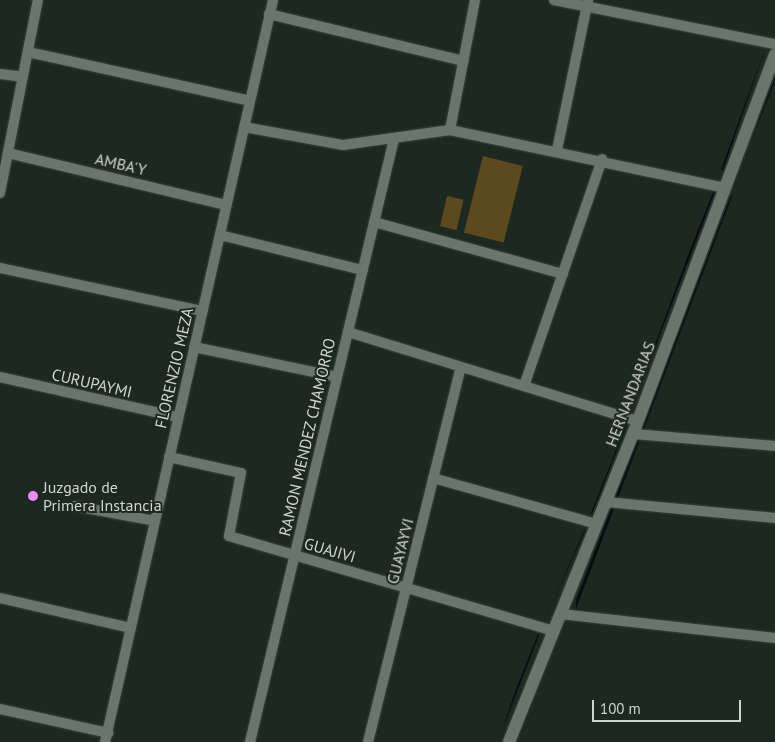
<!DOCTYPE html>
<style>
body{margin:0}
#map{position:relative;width:775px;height:742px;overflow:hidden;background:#1d2820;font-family:"PT Sans",sans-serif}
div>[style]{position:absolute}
.green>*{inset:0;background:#5d491e;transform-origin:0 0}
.water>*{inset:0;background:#020e13}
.roads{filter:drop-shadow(0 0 1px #3b443d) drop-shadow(0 0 1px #3b443d)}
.minor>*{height:10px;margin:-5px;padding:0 5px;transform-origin:5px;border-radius:5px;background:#6a766d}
.tertiary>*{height:12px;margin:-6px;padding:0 6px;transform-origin:6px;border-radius:6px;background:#6a766d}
.dots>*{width:14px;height:14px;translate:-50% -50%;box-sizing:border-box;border:2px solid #1d2820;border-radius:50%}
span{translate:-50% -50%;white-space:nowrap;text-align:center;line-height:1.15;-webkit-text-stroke:4px #1d2820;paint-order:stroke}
.street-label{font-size:16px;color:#ced5d0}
.poi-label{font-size:16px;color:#ced5d0}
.left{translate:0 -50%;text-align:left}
.scale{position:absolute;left:592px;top:700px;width:149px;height:22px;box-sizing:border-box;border:2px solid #ced5d0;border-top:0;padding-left:6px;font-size:15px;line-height:18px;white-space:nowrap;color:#ced5d0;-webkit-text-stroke:4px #1d2820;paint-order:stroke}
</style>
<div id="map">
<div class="green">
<div style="left:483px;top:156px;width:41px;height:79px;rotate:14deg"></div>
<div style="left:447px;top:196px;width:17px;height:31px;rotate:13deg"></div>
</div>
<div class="water">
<div style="clip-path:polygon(765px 49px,723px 170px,721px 170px)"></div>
<div style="clip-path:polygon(775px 77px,775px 81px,751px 141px)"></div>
<div style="clip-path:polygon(714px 190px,715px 192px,633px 404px,690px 250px)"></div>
<div style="clip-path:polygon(731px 195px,732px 196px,576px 609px,576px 600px)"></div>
<div style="clip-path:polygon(626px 425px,627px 425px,592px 514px,591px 513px)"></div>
<div style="clip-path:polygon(585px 529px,586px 529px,546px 617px)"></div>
<div style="clip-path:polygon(538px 634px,539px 635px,503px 728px,515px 692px)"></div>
</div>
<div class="roads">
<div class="minor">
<div style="left:554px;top:0;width:225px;rotate:11.3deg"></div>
<div style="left:269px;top:14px;width:200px;rotate:13.6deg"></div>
<div style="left:28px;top:52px;width:227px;rotate:12.4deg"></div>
<div style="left:0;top:74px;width:23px;rotate:7deg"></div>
<div style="left:244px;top:127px;width:101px;rotate:10.3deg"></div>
<div style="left:343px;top:145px;width:108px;rotate:-8deg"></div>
<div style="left:450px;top:130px;width:282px;rotate:11.9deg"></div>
<div style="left:450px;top:130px;width:132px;rotate:-79.1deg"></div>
<div style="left:557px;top:150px;width:153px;rotate:-78.3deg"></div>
<div style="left:8px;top:153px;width:224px;rotate:13.4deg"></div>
<div style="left:0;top:193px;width:197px;rotate:-78.9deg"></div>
<div style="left:374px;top:222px;width:196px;rotate:15.4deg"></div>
<div style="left:220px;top:235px;width:147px;rotate:13.8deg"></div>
<div style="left:0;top:268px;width:207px;rotate:12deg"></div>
<div style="left:348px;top:332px;width:303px;rotate:17.1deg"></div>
<div style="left:194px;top:347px;width:146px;rotate:11.8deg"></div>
<div style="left:0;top:377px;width:182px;rotate:12.7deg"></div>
<div style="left:524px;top:386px;width:240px;rotate:-71deg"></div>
<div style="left:633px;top:434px;width:143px;rotate:4.8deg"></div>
<div style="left:169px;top:457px;width:74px;rotate:12.5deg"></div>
<div style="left:241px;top:473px;width:64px;rotate:100.8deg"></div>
<div style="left:229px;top:536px;width:339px;rotate:16.3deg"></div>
<div style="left:433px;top:478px;width:170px;rotate:15.7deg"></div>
<div style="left:606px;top:502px;width:170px;rotate:5.4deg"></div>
<div style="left:75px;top:506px;width:81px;rotate:10.6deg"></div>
<div style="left:0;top:598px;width:134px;rotate:12.9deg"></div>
<div style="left:561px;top:614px;width:215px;rotate:6.4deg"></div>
<div style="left:0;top:709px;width:111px;rotate:12.5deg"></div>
<div style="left:105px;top:742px;width:761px;rotate:-77.24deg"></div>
<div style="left:250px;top:742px;width:620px;rotate:-76.57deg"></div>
<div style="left:368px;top:742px;width:386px;rotate:-76.1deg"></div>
</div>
<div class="tertiary">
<div style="left:509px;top:742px;width:332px;rotate:-68.1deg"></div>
<div style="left:633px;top:434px;width:405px;rotate:-69.5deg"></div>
</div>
</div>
<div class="dots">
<div style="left:33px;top:496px;background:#ee8bf8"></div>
</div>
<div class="street-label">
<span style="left:121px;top:164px;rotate:13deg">AMBA'Y</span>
<span style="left:174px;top:368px;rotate:-77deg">FLORENZIO MEZA</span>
<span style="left:92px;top:383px;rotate:13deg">CURUPAYMI</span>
<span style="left:630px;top:394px;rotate:-69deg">HERNANDARIAS</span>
<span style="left:307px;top:437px;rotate:-77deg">RAMON MENDEZ CHAMORRO</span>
<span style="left:330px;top:550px;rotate:16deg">GUAJIVI</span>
<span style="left:400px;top:551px;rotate:-76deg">GUAYAYVI</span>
</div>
<div class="poi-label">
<span class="left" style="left:43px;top:496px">Juzgado de<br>Primera Instancia</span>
</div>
<div class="scale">100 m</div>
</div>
